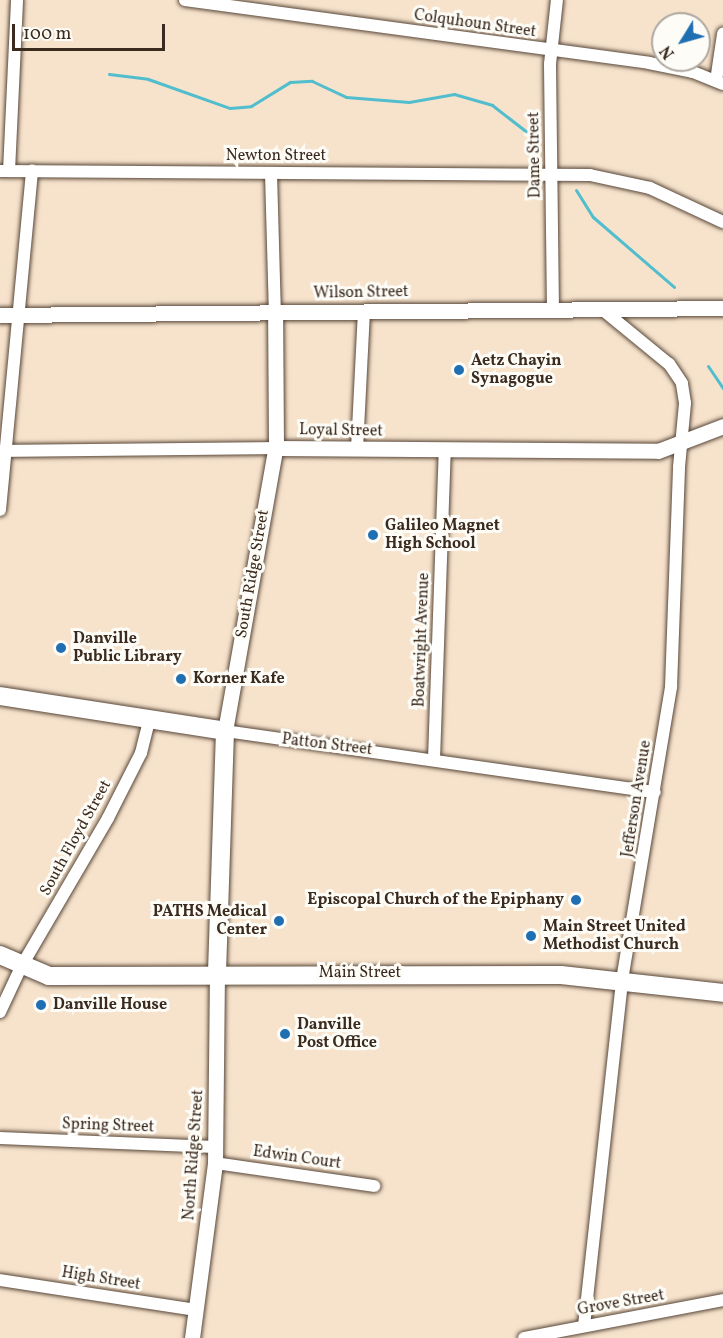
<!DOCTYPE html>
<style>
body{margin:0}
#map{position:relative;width:723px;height:1338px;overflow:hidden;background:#f7e3cc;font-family:Vollkorn,serif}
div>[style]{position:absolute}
.stream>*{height:3px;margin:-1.5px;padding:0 1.5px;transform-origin:1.5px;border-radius:1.5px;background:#52becd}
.roads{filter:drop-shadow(0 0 2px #574638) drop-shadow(0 0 2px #574638)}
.minor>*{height:12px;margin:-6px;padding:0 6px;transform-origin:6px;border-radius:6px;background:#fff}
.tertiary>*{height:15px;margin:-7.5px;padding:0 7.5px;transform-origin:7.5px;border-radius:7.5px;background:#fff}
.secondary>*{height:18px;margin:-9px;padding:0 9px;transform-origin:9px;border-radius:9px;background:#fff}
.dots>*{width:16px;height:16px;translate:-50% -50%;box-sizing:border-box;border:3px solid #fdfcf7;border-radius:50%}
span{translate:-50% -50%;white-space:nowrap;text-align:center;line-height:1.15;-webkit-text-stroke:6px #fdfcf7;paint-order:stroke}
.street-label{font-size:16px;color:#3b2a1e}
.poi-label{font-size:16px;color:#3b2a1e;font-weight:700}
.left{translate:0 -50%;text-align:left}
.right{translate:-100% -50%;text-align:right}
.north{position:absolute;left:651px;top:12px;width:60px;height:60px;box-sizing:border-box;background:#fdfcf7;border:2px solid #afa8a0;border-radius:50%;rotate:233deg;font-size:16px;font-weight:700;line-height:24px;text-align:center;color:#3b2a1e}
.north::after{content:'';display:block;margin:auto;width:21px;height:27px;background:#1f6fb2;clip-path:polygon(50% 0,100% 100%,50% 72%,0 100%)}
.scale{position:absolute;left:12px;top:24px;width:153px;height:27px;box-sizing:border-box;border:3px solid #3b2a1e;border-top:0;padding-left:8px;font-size:18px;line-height:21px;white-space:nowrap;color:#3b2a1e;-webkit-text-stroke:4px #fdfcf7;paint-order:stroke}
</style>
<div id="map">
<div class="stream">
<div style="left:109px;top:74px;width:39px;rotate:7deg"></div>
<div style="left:148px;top:79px;width:87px;rotate:19.5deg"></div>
<div style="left:230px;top:108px;width:21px;rotate:-5deg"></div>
<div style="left:251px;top:106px;width:46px;rotate:-31.6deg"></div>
<div style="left:290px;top:82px;width:22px;rotate:-3deg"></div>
<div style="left:312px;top:81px;width:38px;rotate:25deg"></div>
<div style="left:346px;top:97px;width:63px;rotate:4.5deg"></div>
<div style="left:409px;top:102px;width:46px;rotate:-10.1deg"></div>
<div style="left:454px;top:94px;width:40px;rotate:16deg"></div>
<div style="left:492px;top:105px;width:51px;rotate:37.8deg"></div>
<div style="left:576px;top:190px;width:32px;rotate:58deg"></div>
<div style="left:593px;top:217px;width:107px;rotate:40.8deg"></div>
<div style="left:708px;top:366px;width:27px;rotate:56deg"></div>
</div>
<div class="roads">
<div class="minor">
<div style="left:185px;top:0;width:468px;rotate:7.7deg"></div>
<div style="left:649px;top:63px;width:45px;rotate:11.6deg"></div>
<div style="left:693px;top:72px;width:32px;rotate:22deg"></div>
<div style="left:716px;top:81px;width:48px;rotate:-81.5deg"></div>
<div style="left:0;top:171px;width:590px;rotate:0.39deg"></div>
<div style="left:590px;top:175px;width:61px;rotate:12.2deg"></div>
<div style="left:650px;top:188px;width:81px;rotate:25deg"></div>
<div style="left:9px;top:171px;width:171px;rotate:-87.3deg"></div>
<div style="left:271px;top:173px;width:139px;rotate:88.4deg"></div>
<div style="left:553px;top:311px;width:247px;rotate:-90.7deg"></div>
<div style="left:550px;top:64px;width:64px;rotate:-83.8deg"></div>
<div style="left:357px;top:449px;width:138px;rotate:-87.1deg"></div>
<div style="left:1px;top:451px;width:275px;rotate:-0.6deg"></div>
<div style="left:0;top:510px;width:341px;rotate:-84.6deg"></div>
<div style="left:225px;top:731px;width:434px;rotate:8.1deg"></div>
<div style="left:434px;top:759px;width:309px;rotate:-88deg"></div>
<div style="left:0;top:1012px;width:50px;rotate:-65deg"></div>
<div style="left:21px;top:967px;width:173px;rotate:-59.7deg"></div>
<div style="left:108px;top:818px;width:73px;rotate:-63.1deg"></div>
<div style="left:141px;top:753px;width:34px;rotate:-76deg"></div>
<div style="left:0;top:1138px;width:215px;rotate:2.4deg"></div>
<div style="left:215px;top:1163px;width:161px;rotate:8.2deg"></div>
<div style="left:0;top:1280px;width:199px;rotate:8.7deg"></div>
<div style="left:584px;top:1326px;width:348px;rotate:-83.7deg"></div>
<div style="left:622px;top:980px;width:297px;rotate:-80.5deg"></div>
<div style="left:671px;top:687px;width:220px;rotate:-87.9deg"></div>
<div style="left:679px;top:467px;width:64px;rotate:-84.6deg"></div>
<div style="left:685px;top:403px;width:20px;rotate:-99deg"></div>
<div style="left:682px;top:383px;width:23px;rotate:-124deg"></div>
<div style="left:669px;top:364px;width:85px;rotate:-140.7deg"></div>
<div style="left:524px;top:1338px;width:203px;rotate:-10.8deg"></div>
</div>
<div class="tertiary">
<div style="left:0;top:315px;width:723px;rotate:-0.55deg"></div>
<div style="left:276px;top:448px;width:382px;rotate:0.4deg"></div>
<div style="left:658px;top:451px;width:70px;rotate:-21deg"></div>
<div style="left:225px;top:731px;width:291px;rotate:-79.9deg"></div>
<div style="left:276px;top:444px;width:132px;rotate:-90.4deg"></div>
<div style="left:192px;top:1338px;width:177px;rotate:-82.5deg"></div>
<div style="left:215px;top:1163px;width:189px;rotate:-89.4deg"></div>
</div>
<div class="secondary">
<div style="left:0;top:696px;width:228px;rotate:8.8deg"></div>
<div style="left:225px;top:731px;width:243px;rotate:91.9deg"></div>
<div style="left:0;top:955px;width:53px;rotate:23.2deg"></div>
<div style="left:49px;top:976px;width:512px;rotate:-0.11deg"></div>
<div style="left:561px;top:975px;width:163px;rotate:6.3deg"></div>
</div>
</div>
<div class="dots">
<div style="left:459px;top:370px;background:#1f6fb2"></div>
<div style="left:373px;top:535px;background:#1f6fb2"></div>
<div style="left:61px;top:648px;background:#1f6fb2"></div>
<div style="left:181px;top:679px;background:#1f6fb2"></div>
<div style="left:576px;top:900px;background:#1f6fb2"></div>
<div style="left:279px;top:921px;background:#1f6fb2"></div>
<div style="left:531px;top:936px;background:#1f6fb2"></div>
<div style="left:41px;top:1005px;background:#1f6fb2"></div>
<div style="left:285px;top:1034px;background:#1f6fb2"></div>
</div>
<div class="street-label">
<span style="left:475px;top:24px;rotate:8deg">Colquhoun Street</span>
<span style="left:535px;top:155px;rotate:-91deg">Dame Street</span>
<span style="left:276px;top:156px">Newton Street</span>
<span style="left:361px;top:293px;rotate:-1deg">Wilson Street</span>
<span style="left:341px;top:431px;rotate:1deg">Loyal Street</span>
<span style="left:253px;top:574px;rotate:-80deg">South Ridge Street</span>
<span style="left:422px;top:640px;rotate:-88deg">Boatwright Avenue</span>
<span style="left:327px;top:745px;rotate:7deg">Patton Street</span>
<span style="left:637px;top:799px;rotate:-81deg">Jefferson Avenue</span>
<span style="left:76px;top:838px;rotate:-61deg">South Floyd Street</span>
<span style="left:360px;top:973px">Main Street</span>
<span style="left:108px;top:1126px;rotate:2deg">Spring Street</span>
<span style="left:194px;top:1155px;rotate:-86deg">North Ridge Street</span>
<span style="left:297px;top:1158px;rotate:8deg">Edwin Court</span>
<span style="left:101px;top:1279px;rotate:9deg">High Street</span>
<span style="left:621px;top:1303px;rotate:-10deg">Grove Street</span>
</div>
<div class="poi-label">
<span class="left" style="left:471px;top:370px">Aetz Chayin<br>Synagogue</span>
<span class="left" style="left:385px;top:535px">Galileo Magnet<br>High School</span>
<span class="left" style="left:73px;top:648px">Danville<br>Public Library</span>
<span class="left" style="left:193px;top:679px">Korner Kafe</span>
<span class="right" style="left:564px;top:900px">Episcopal Church of the Epiphany</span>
<span class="right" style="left:267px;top:921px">PATHS Medical<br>Center</span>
<span class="left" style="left:543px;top:936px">Main Street United<br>Methodist Church</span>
<span class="left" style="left:53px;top:1005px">Danville House</span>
<span class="left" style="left:297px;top:1034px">Danville<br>Post Office</span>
</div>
<div class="north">N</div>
<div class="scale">100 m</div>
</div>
